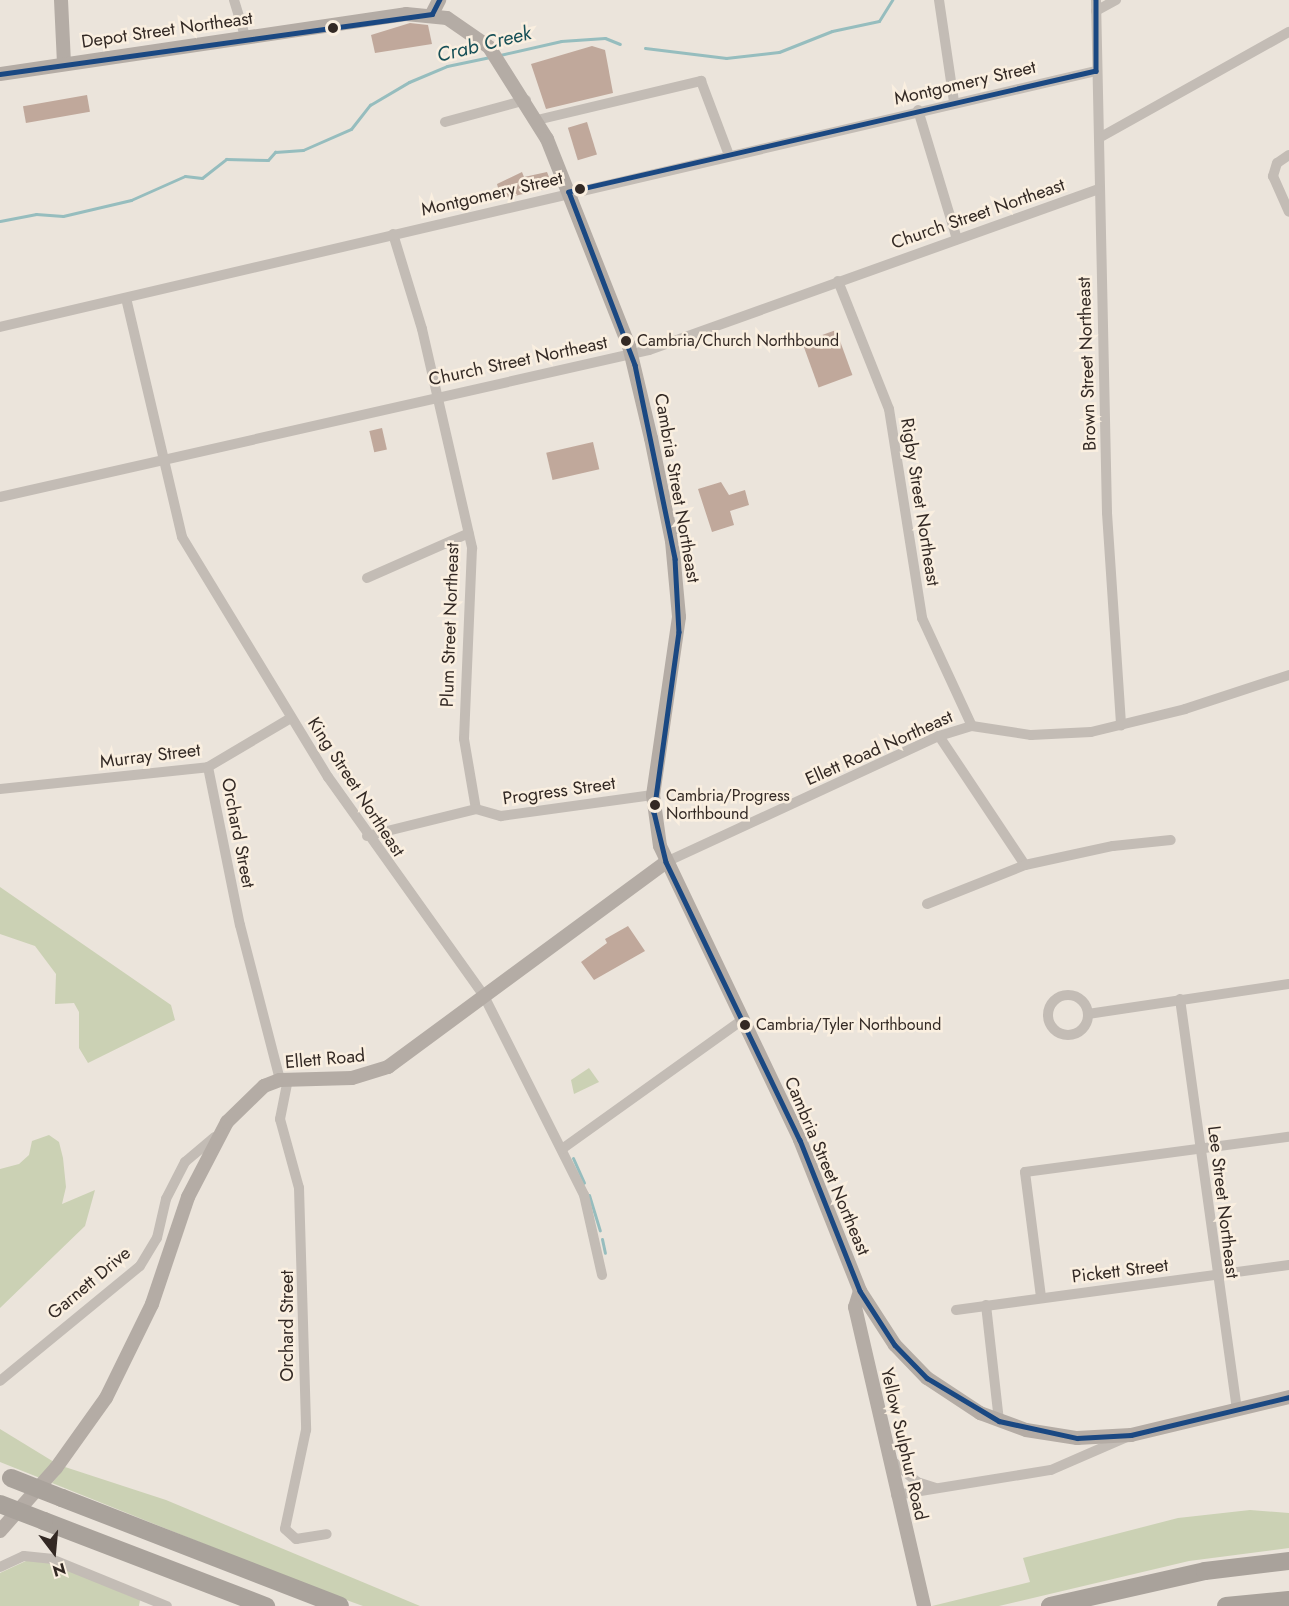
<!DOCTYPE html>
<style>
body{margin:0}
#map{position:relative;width:1289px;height:1606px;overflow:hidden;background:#ebe4db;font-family:Jost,sans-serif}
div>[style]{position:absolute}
.green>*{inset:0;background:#cbd1b4}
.stream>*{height:3px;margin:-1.5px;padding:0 1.5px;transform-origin:1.5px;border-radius:1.5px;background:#96bdbe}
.building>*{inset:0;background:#c0a89b;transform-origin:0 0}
.street>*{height:10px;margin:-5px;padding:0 5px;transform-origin:5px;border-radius:5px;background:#c3bcb5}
.street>.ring{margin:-5px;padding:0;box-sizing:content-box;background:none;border:10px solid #c3bcb5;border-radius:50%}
.secondary>*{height:14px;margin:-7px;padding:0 7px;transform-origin:7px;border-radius:7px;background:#b4aca5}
.highway>*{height:18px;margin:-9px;padding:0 9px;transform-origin:9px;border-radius:9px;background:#a9a29b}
.highway-bridge>*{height:18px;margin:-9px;padding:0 9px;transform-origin:9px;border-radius:9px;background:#a9a29b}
.bus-1>*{height:4.5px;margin:-2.25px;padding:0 2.25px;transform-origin:2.25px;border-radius:2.25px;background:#1a4882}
.dots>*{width:16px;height:16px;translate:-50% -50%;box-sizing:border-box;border:3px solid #faefe0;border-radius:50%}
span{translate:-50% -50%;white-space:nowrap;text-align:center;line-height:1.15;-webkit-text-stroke:5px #faefe0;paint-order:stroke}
.bus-label{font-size:16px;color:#332924}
.left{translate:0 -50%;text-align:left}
.street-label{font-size:18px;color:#332924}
.water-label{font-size:20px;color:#175057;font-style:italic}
.north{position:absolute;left:24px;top:1522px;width:60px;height:60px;-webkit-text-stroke:4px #faefe0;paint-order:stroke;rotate:164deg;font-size:16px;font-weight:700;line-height:24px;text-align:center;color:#332924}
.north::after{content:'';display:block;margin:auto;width:21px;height:27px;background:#332924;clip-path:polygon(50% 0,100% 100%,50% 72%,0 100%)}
</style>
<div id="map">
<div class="green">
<div style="clip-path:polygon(0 887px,171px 1005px,175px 1020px,88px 1063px,79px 1048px,79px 1012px,74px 1003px,55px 1004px,56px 974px,35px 946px,0 934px)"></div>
<div style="clip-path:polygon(589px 1068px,599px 1082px,574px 1094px,571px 1080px)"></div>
<div style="clip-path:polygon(49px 1135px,59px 1142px,63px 1158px,66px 1187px,62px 1204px,95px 1190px,85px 1226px,0 1308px,0 1169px,19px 1164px,29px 1155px,32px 1141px)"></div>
<div style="clip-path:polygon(0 1429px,54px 1462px,40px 1478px,0 1462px)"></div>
<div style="clip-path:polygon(65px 1467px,166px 1500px,420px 1606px,363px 1606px,324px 1592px,52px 1483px)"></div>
<div style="clip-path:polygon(1250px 1510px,1289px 1513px,1289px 1548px,1189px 1561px,999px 1606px,932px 1606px,1030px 1582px,1023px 1558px,1178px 1518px)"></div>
<div style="clip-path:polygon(28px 1560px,54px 1564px,140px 1600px,139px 1606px,0 1606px,0 1573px)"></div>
</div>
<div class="stream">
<div style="left:645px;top:48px;width:82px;rotate:7deg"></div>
<div style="left:726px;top:58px;width:53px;rotate:-6.5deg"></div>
<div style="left:779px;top:52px;width:57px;rotate:-21.6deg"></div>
<div style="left:832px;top:31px;width:48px;rotate:-12deg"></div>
<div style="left:879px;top:21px;width:25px;rotate:-58deg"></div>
<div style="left:500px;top:55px;width:63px;rotate:-12.9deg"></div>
<div style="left:561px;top:41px;width:44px;rotate:-3.9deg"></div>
<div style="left:605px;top:38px;width:16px;rotate:22deg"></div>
<div style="left:0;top:221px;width:37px;rotate:-11deg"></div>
<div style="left:36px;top:214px;width:27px;rotate:4deg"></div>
<div style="left:63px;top:216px;width:70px;rotate:-13.2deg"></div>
<div style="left:131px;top:200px;width:59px;rotate:-24deg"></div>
<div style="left:185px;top:176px;width:17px;rotate:7deg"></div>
<div style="left:202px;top:178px;width:31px;rotate:-38deg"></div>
<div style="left:226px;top:159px;width:42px;rotate:1.4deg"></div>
<div style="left:268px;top:160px;width:11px;rotate:-49deg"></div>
<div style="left:275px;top:152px;width:28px;rotate:-4deg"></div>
<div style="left:303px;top:150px;width:52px;rotate:-23.6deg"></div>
<div style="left:351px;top:129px;width:31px;rotate:-52deg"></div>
<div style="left:370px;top:105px;width:45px;rotate:-30.5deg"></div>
<div style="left:409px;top:82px;width:41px;rotate:-22.8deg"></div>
<div style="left:447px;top:66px;width:44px;rotate:-11.8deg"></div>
<div style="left:573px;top:1158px;width:27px;rotate:66deg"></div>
<div style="left:589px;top:1195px;width:37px;rotate:73deg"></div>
<div style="left:602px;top:1239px;width:14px;rotate:78deg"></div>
</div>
<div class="building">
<div style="clip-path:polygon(410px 23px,428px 25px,432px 44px,375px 53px,371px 35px)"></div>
<div style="clip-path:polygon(592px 46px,605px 50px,613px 93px,546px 109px,531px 64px)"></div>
<div style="left:87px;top:95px;width:17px;height:65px;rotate:80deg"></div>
<div style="left:587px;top:122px;width:34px;height:20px;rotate:73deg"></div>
<div style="clip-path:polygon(522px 172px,524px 177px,547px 172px,553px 187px,501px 199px,497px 184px)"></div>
<div style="left:836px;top:330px;width:48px;height:36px;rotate:70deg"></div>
<div style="left:382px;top:428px;width:22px;height:13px;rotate:77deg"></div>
<div style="left:593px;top:442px;width:28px;height:48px;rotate:77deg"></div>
<div style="clip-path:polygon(721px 482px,729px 495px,745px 490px,749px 505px,730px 511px,734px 525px,712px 532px,698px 489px)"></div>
<div style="clip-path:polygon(628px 926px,645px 951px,594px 980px,581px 962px,607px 943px,605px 939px)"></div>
</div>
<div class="street">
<div style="left:234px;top:0;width:39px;rotate:73deg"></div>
<div style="left:939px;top:0;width:102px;rotate:81.6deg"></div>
<div style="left:1096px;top:0;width:513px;rotate:88.77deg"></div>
<div style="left:1107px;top:513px;width:213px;rotate:86.2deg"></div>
<div style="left:1096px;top:11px;width:23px;rotate:-29deg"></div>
<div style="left:918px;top:110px;width:135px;rotate:73.2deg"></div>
<div style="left:537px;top:120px;width:169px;rotate:-13.4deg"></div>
<div style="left:701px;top:81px;width:79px;rotate:69.3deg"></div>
<div style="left:445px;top:122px;width:84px;rotate:-15.2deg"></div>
<div style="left:1099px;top:138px;width:218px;rotate:-29.2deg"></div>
<div style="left:1289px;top:155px;width:14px;rotate:146deg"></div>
<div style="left:1277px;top:163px;width:14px;rotate:107deg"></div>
<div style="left:1273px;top:176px;width:39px;rotate:66deg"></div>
<div style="left:393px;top:234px;width:99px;rotate:73deg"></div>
<div style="left:422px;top:329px;width:225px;rotate:77.1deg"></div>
<div style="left:472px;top:548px;width:191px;rotate:92.4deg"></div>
<div style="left:464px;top:739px;width:71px;rotate:80.3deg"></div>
<div style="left:838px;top:281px;width:138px;rotate:68.3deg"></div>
<div style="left:889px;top:409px;width:212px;rotate:81deg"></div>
<div style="left:922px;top:618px;width:119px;rotate:65.2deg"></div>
<div style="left:126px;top:298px;width:245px;rotate:76.8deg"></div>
<div style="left:182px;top:537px;width:281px;rotate:58.7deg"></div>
<div style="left:328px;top:777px;width:269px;rotate:54.5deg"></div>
<div style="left:484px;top:996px;width:223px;rotate:63.3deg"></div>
<div style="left:584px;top:1195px;width:82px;rotate:77.3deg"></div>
<div style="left:0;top:327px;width:1126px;rotate:-13.15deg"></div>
<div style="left:0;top:497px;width:665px;rotate:-12.76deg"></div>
<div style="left:649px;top:350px;width:477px;rotate:-19.7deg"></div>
<div style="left:367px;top:578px;width:111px;rotate:-23.8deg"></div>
<div style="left:939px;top:736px;width:155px;rotate:56.3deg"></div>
<div style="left:208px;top:767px;width:161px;rotate:78.6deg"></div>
<div style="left:240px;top:925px;width:160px;rotate:75.5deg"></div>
<div style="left:0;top:789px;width:209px;rotate:-6deg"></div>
<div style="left:208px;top:767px;width:96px;rotate:-30.6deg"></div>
<div style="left:367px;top:836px;width:112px;rotate:-13.9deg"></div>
<div style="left:476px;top:809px;width:26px;rotate:16deg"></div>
<div style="left:501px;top:816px;width:153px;rotate:-7.9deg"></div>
<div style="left:666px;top:862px;width:301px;rotate:-24.8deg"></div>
<div style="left:939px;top:736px;width:34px;rotate:-17deg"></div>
<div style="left:972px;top:726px;width:60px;rotate:8.7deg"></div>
<div style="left:1031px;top:735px;width:60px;rotate:-2.9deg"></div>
<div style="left:1091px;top:732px;width:97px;rotate:-13.7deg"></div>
<div style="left:1185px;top:709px;width:109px;rotate:-18.1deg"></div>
<div style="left:927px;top:904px;width:105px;rotate:-21.7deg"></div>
<div style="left:1025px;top:865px;width:90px;rotate:-12.2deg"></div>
<div style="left:1113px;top:846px;width:58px;rotate:-5.9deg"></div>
<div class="ring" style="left:1048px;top:995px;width:30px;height:30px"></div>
<div style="left:1180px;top:999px;width:413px;rotate:82.1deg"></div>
<div style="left:1088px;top:1014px;width:203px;rotate:-8.5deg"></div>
<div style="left:288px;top:1079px;width:41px;rotate:101.3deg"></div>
<div style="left:280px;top:1119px;width:72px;rotate:74.6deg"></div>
<div style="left:299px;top:1188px;width:242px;rotate:88.3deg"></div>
<div style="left:306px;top:1430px;width:101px;rotate:102deg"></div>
<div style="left:285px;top:1529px;width:15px;rotate:42deg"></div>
<div style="left:296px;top:1539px;width:31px;rotate:-9deg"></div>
<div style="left:562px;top:1149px;width:221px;rotate:-35.6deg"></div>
<div style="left:1041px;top:1297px;width:126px;rotate:-97.3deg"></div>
<div style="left:1025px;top:1172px;width:266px;rotate:-7.6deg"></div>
<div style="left:986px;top:1305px;width:117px;rotate:83.6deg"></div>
<div style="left:956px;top:1310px;width:336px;rotate:-7.7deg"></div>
<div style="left:0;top:1381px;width:181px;rotate:-39.4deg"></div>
<div style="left:140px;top:1266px;width:33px;rotate:-59deg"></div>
<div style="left:157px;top:1238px;width:40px;rotate:-77deg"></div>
<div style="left:166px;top:1199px;width:42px;rotate:-62.8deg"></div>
<div style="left:185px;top:1162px;width:39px;rotate:-40deg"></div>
<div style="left:891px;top:1460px;width:34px;rotate:40deg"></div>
<div style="left:917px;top:1482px;width:19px;rotate:18deg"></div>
<div style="left:896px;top:1495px;width:157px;rotate:-9.2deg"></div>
<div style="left:1051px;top:1470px;width:83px;rotate:-23.5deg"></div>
<div style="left:0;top:1567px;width:26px;rotate:-25deg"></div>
<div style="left:24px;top:1556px;width:27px;rotate:6deg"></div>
<div style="left:51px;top:1559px;width:125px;rotate:22.1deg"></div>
</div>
<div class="secondary">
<div style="left:61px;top:0;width:63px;rotate:87.3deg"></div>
<div style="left:432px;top:14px;width:16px;rotate:-63deg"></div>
<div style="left:0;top:74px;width:410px;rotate:-8.4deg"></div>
<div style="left:406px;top:14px;width:41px;rotate:5.6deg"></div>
<div style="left:447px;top:18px;width:51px;rotate:34.6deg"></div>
<div style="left:489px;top:47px;width:109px;rotate:57.8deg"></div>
<div style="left:547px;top:139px;width:223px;rotate:68.4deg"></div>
<div style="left:629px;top:346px;width:95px;rotate:76.6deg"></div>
<div style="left:651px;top:438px;width:105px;rotate:78.5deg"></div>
<div style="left:672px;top:541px;width:76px;rotate:84.7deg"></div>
<div style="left:679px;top:617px;width:180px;rotate:98.3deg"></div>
<div style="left:653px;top:795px;width:51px;rotate:82.2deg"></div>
<div style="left:660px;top:846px;width:326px;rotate:64.5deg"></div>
<div style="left:800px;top:1140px;width:162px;rotate:68.3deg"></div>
<div style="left:860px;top:1291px;width:64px;rotate:57.1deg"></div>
<div style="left:895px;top:1345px;width:46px;rotate:45.9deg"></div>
<div style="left:927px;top:1378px;width:64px;rotate:33.4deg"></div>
<div style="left:980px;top:1413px;width:49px;rotate:20.3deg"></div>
<div style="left:1026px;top:1430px;width:52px;rotate:8.9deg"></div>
<div style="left:1077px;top:1438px;width:54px;rotate:-3.2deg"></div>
<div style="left:1131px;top:1435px;width:163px;rotate:-13.5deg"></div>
<div style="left:860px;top:1291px;width:17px;rotate:107deg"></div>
<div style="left:855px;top:1307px;width:307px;rotate:77deg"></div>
<div style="left:0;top:1531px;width:84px;rotate:-48.4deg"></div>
<div style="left:56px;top:1468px;width:86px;rotate:-54.5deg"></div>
<div style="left:106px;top:1398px;width:105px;rotate:-63.9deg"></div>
<div style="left:152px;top:1304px;width:113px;rotate:-71.4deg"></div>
<div style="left:188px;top:1197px;width:85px;rotate:-62.5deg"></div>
<div style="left:227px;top:1122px;width:52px;rotate:-44.2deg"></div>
<div style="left:264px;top:1086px;width:17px;rotate:-21deg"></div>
<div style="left:280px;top:1080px;width:72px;rotate:-1.6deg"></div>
<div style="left:352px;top:1078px;width:38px;rotate:-17deg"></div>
<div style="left:388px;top:1067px;width:345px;rotate:-36.4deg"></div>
</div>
<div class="highway">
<div style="left:62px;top:1498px;width:298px;rotate:21.2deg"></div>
<div style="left:44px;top:1521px;width:238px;rotate:21deg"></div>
<div style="left:1050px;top:1606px;width:159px;rotate:-12.7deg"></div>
<div style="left:1205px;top:1571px;width:85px;rotate:-6.8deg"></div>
<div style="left:1226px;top:1606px;width:63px;rotate:-5.4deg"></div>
</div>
<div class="highway-bridge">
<div style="left:11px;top:1478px;width:55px;rotate:21.4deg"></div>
<div style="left:0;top:1504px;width:47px;rotate:21.1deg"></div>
</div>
<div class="bus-1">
<div style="left:1096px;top:0;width:71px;rotate:90deg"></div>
<div style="left:1096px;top:71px;width:541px;rotate:167.07deg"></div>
<div style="left:569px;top:192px;width:185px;rotate:69.1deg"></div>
<div style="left:635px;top:365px;width:198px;rotate:78.3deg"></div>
<div style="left:675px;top:559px;width:73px;rotate:86.9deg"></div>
<div style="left:679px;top:632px;width:182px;rotate:97.9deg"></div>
<div style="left:654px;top:812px;width:51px;rotate:76.5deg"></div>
<div style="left:666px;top:862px;width:309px;rotate:64.3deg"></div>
<div style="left:800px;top:1140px;width:162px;rotate:68.3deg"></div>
<div style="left:860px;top:1291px;width:64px;rotate:57.1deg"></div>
<div style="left:895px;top:1345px;width:46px;rotate:45.9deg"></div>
<div style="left:927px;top:1378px;width:84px;rotate:30.8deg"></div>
<div style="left:999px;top:1421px;width:80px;rotate:12.3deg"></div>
<div style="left:1077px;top:1438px;width:54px;rotate:-3.2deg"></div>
<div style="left:1131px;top:1435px;width:163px;rotate:-13.5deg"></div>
<div style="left:0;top:74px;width:436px;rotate:-7.9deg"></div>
<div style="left:432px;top:14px;width:16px;rotate:-63deg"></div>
</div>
<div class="dots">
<div style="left:333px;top:28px;background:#332924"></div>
<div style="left:580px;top:189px;background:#332924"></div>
<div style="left:626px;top:341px;background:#332924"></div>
<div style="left:655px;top:805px;background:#332924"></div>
<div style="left:745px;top:1025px;background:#332924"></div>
</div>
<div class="bus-label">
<span class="left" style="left:637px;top:341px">Cambria/Church Northbound</span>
<span class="left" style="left:666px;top:805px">Cambria/Progress<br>Northbound</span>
<span class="left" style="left:756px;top:1025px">Cambria/Tyler Northbound</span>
</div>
<div class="street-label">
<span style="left:167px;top:30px;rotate:-8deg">Depot Street Northeast</span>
<span style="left:965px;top:83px;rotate:-13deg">Montgomery Street</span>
<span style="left:492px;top:194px;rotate:-13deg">Montgomery Street</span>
<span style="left:978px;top:214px;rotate:-19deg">Church Street Northeast</span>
<span style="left:518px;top:361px;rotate:-12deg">Church Street Northeast</span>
<span style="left:1087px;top:364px;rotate:-92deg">Brown Street Northeast</span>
<span style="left:677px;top:488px;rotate:80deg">Cambria Street Northeast</span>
<span style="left:920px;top:502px;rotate:81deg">Rigby Street Northeast</span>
<span style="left:450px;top:625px;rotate:-88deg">Plum Street Northeast</span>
<span style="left:879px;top:748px;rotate:-24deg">Ellett Road Northeast</span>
<span style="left:150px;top:756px;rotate:-7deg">Murray Street</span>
<span style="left:356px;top:787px;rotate:57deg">King Street Northeast</span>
<span style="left:559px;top:791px;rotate:-8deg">Progress Street</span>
<span style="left:238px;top:833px;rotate:79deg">Orchard Street</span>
<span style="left:325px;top:1059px;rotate:-5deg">Ellett Road</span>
<span style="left:827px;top:1166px;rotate:67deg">Cambria Street Northeast</span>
<span style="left:1223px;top:1202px;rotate:83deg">Lee Street Northeast</span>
<span style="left:1120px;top:1271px;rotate:-7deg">Pickett Street</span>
<span style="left:89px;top:1283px;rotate:-40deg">Garnett Drive</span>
<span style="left:287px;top:1326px;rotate:-90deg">Orchard Street</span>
<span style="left:904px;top:1444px;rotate:77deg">Yellow Sulphur Road</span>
</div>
<div class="water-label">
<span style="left:484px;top:44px;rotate:-14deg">Crab Creek</span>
</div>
<div class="north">N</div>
</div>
